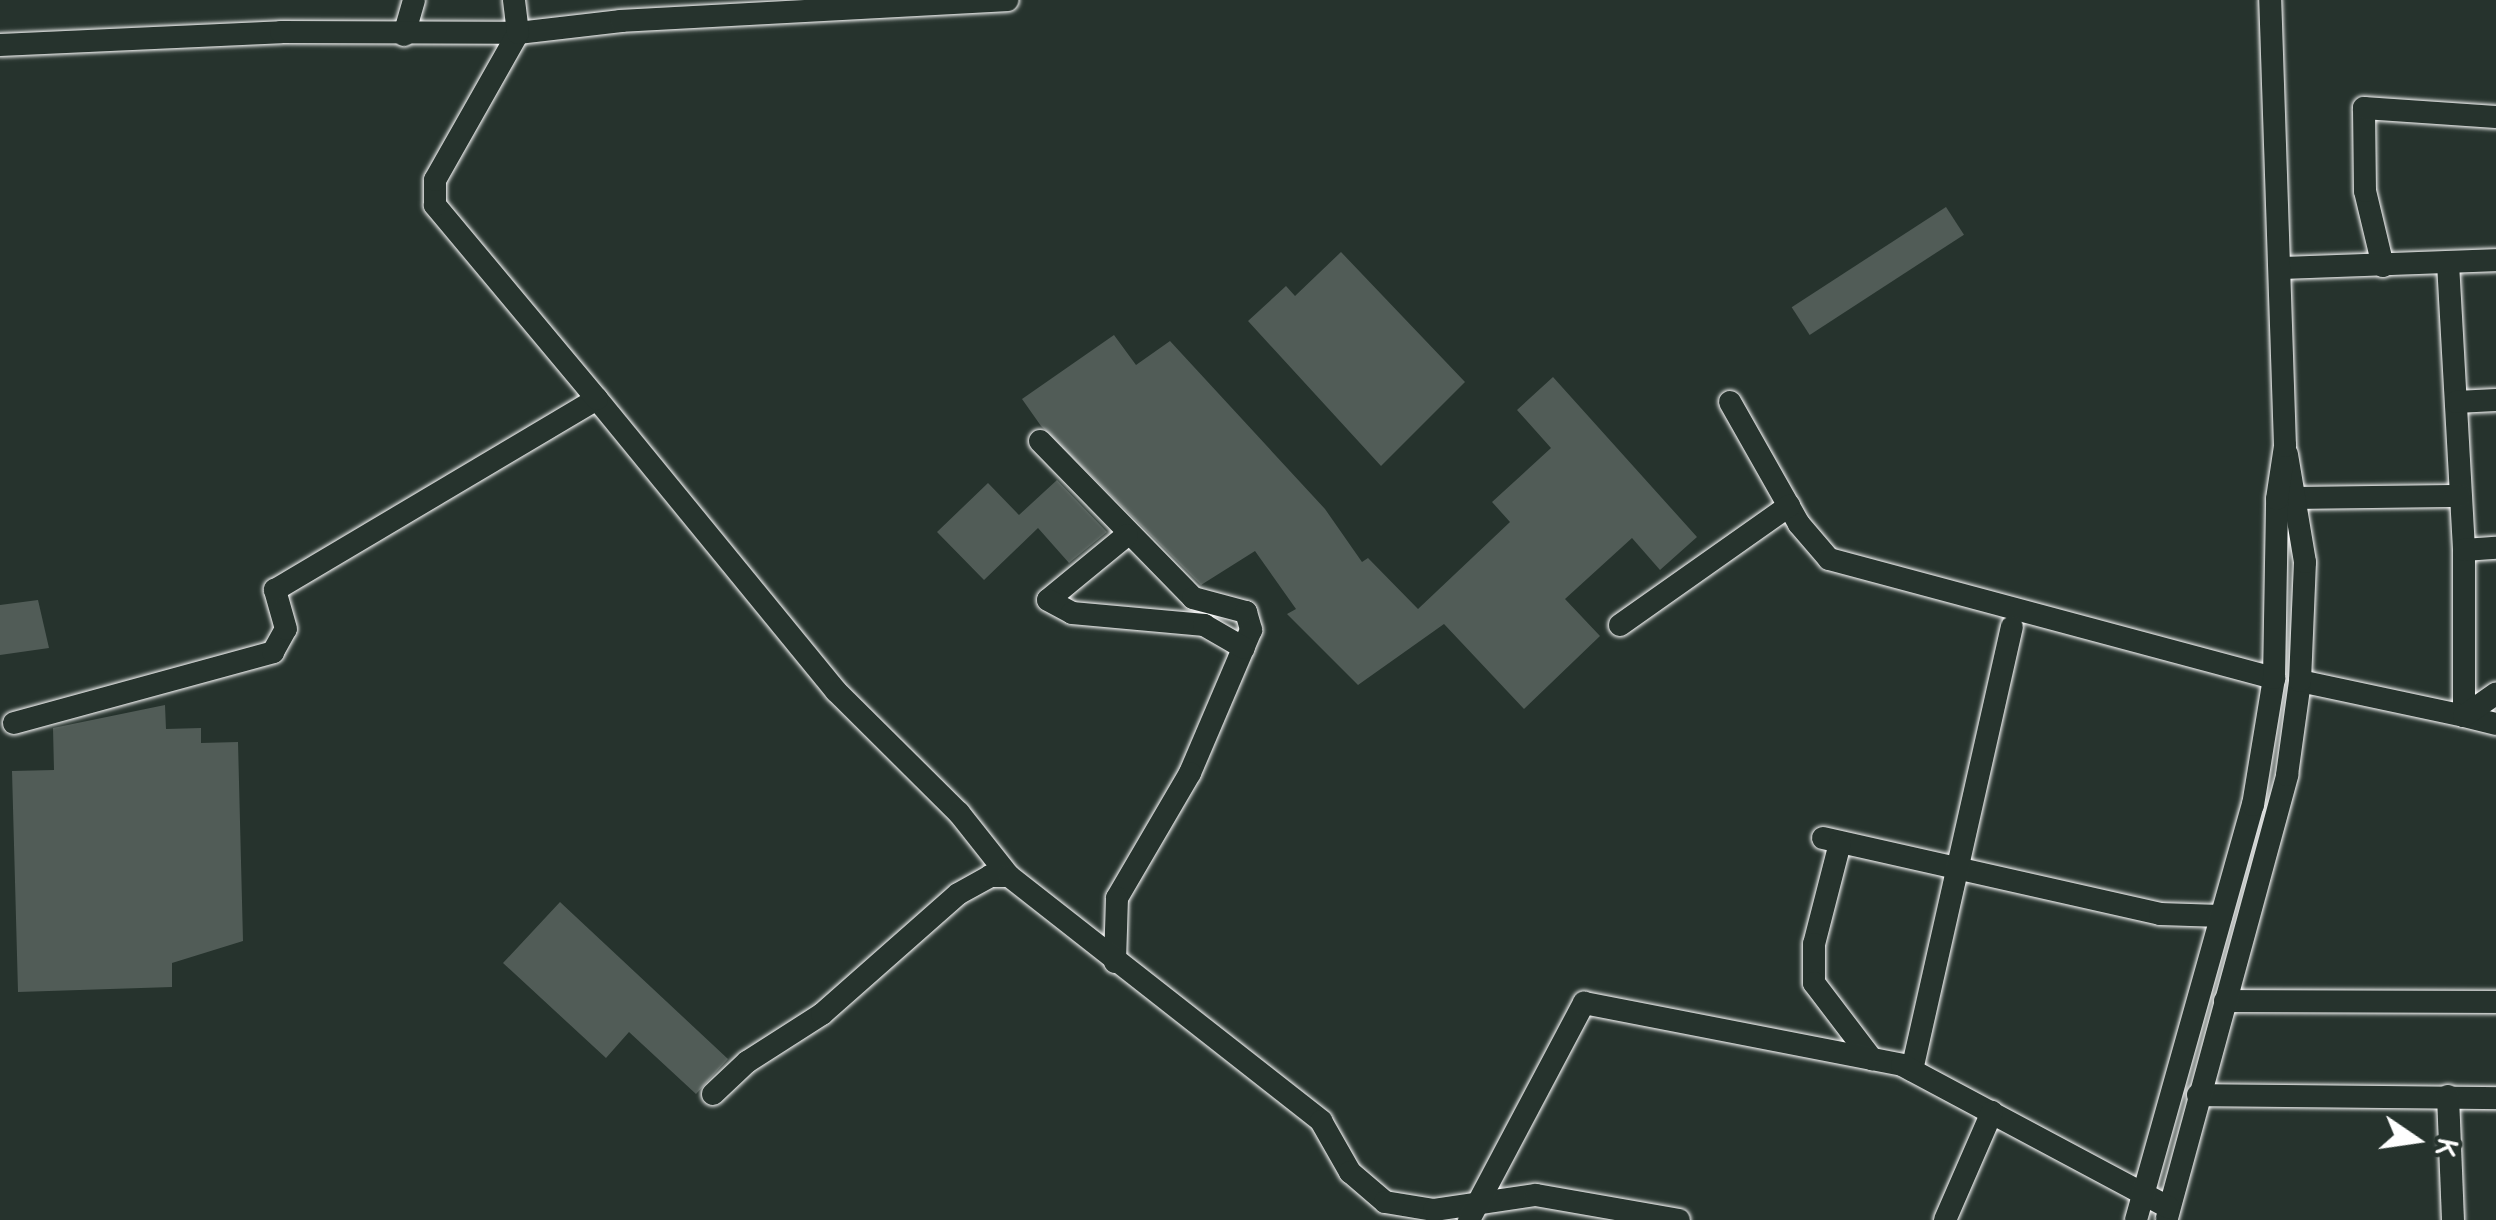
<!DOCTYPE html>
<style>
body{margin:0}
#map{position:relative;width:2496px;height:1220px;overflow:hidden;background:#26332d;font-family:Pangolin,sans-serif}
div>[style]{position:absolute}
.building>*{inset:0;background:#515c57;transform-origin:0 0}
.roads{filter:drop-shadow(0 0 2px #fff) drop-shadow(0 0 2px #fff)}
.minor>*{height:22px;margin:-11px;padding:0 11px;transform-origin:11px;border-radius:11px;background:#26332d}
span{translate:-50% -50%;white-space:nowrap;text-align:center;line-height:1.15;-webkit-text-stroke:8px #26332d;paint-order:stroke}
.north{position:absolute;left:2366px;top:1090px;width:100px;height:100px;-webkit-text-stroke:8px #26332d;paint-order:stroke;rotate:103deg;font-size:28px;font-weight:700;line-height:40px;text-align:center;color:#fff}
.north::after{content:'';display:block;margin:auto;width:35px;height:45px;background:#fff;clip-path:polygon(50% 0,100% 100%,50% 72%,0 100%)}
</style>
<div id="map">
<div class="building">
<div style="left:1946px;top:207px;width:33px;height:184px;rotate:57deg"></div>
<div style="clip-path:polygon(1341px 252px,1465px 382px,1381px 466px,1248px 321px,1286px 286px,1295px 296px)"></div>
<div style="clip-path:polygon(1114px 335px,1136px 365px,1170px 341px,1325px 509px,1362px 562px,1368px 558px,1418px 609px,1510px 522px,1492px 502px,1551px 448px,1517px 410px,1553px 377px,1697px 537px,1660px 570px,1632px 538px,1565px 599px,1600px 636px,1524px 709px,1444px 624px,1358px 685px,1287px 614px,1296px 609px,1255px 551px,1201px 585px,1041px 426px,1022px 399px)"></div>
<div style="clip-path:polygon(1057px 480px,1107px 532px,1069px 563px,1038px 528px,984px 580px,937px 532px,988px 483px,1019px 515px)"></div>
<div style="clip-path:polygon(38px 600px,49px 648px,0 655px,0 605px)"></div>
<div style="clip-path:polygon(165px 705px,166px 729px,201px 728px,201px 743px,238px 742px,243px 941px,172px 963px,172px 987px,18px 992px,12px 771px,54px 770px,53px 728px)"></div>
<div style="clip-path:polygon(560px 902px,728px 1059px,696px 1094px,629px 1032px,606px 1058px,503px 963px)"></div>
</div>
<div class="roads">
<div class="minor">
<div style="left:404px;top:35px;width:36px;rotate:-74deg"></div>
<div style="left:0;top:45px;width:281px;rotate:-2.6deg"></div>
<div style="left:281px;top:32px;width:237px;rotate:0.2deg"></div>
<div style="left:518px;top:33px;width:104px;rotate:-6.6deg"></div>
<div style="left:621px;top:21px;width:387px;rotate:-3.1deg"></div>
<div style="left:2448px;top:263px;width:287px;rotate:86.8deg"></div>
<div style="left:2464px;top:550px;width:166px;rotate:90deg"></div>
<div style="left:2464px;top:716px;width:33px;rotate:14deg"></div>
<div style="left:2383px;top:266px;width:77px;rotate:-103.5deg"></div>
<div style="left:2365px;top:191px;width:83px;rotate:-90.7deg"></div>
<div style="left:2364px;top:108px;width:132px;rotate:3.9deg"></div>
<div style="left:2280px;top:268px;width:216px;rotate:-2.1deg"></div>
<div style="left:597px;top:399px;width:377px;rotate:50.7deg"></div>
<div style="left:836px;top:691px;width:173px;rotate:44.8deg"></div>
<div style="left:959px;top:813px;width:80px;rotate:51.6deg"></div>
<div style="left:1730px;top:402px;width:140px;rotate:60.5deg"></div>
<div style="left:1799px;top:524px;width:46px;rotate:49.4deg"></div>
<div style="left:1829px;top:559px;width:461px;rotate:15deg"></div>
<div style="left:2456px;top:402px;width:40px;rotate:-2.9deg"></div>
<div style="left:1040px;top:441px;width:219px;rotate:45.7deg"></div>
<div style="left:1193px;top:598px;width:55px;rotate:14.8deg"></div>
<div style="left:1246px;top:612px;width:19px;rotate:74deg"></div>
<div style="left:1251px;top:630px;width:155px;rotate:113.1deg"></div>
<div style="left:1190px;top:773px;width:145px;rotate:120.3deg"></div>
<div style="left:1117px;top:898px;width:64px;rotate:91.8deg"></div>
<div style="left:2285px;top:498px;width:175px;rotate:-0.7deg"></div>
<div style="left:1127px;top:535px;width:102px;rotate:140.6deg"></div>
<div style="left:1048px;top:600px;width:27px;rotate:28deg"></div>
<div style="left:1072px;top:613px;width:133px;rotate:5.2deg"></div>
<div style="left:1204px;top:625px;width:46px;rotate:29.9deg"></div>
<div style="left:2464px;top:550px;width:32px;rotate:-4deg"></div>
<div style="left:1620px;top:625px;width:207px;rotate:-35.2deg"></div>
<div style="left:2300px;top:681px;width:168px;rotate:12deg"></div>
<div style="left:2464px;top:716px;width:39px;rotate:-35deg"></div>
<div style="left:14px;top:723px;width:269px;rotate:-15.3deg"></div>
<div style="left:273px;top:652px;width:26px;rotate:-61deg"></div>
<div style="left:286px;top:629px;width:41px;rotate:-105.8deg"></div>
<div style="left:275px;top:590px;width:374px;rotate:-30.7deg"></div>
<div style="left:597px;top:399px;width:253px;rotate:-129.9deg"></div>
<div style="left:435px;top:205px;width:25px;rotate:-90deg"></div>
<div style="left:435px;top:180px;width:169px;rotate:-60.5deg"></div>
<div style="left:518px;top:33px;width:33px;rotate:-97deg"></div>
<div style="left:1823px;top:838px;width:345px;rotate:12.7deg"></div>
<div style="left:2160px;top:914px;width:61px;rotate:1.9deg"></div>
<div style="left:1840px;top:843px;width:104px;rotate:104.4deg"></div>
<div style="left:1814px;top:944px;width:39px;rotate:90deg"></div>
<div style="left:1814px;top:983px;width:96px;rotate:52.7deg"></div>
<div style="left:2225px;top:1001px;width:271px;rotate:0.2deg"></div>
<div style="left:1912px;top:1070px;width:454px;rotate:-77.3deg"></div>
<div style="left:713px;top:1094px;width:47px;rotate:-43.3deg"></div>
<div style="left:747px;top:1062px;width:89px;rotate:-32.6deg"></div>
<div style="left:822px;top:1014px;width:181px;rotate:-41.4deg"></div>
<div style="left:958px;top:894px;width:37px;rotate:-29deg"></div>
<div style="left:990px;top:876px;width:19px"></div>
<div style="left:1009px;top:876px;width:397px;rotate:38.1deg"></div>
<div style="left:1321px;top:1121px;width:59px;rotate:60.4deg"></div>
<div style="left:1350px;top:1172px;width:46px;rotate:40.6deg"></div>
<div style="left:1385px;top:1202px;width:50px;rotate:9.3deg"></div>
<div style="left:1434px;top:1210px;width:103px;rotate:-8.4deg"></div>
<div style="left:1536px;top:1195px;width:145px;rotate:9.9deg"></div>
<div style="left:2198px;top:1095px;width:298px;rotate:0.6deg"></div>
<div style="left:2448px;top:1096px;width:124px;rotate:87.7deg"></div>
<div style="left:2167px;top:1218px;width:459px;rotate:-74.8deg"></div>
<div style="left:2287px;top:775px;width:95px;rotate:-82.1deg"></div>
<div style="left:2300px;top:681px;width:119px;rotate:-87.6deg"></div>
<div style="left:2305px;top:562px;width:109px;rotate:-99.5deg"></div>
<div style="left:1469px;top:1220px;width:246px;rotate:-62.1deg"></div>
<div style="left:1584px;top:1003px;width:324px;rotate:11deg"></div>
<div style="left:1902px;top:1065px;width:302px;rotate:28.1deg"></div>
<div style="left:1945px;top:1220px;width:118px;rotate:-66.5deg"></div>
<div style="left:2136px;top:1220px;width:431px;rotate:-74.3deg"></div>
<div style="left:2253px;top:805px;width:129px;rotate:-80.6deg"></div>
<div style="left:2274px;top:678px;width:179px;rotate:-89deg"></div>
<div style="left:2277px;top:499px;width:54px;rotate:-81.4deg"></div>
<div style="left:2285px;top:446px;width:446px;rotate:-91.9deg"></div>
</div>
</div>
<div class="north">K</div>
</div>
